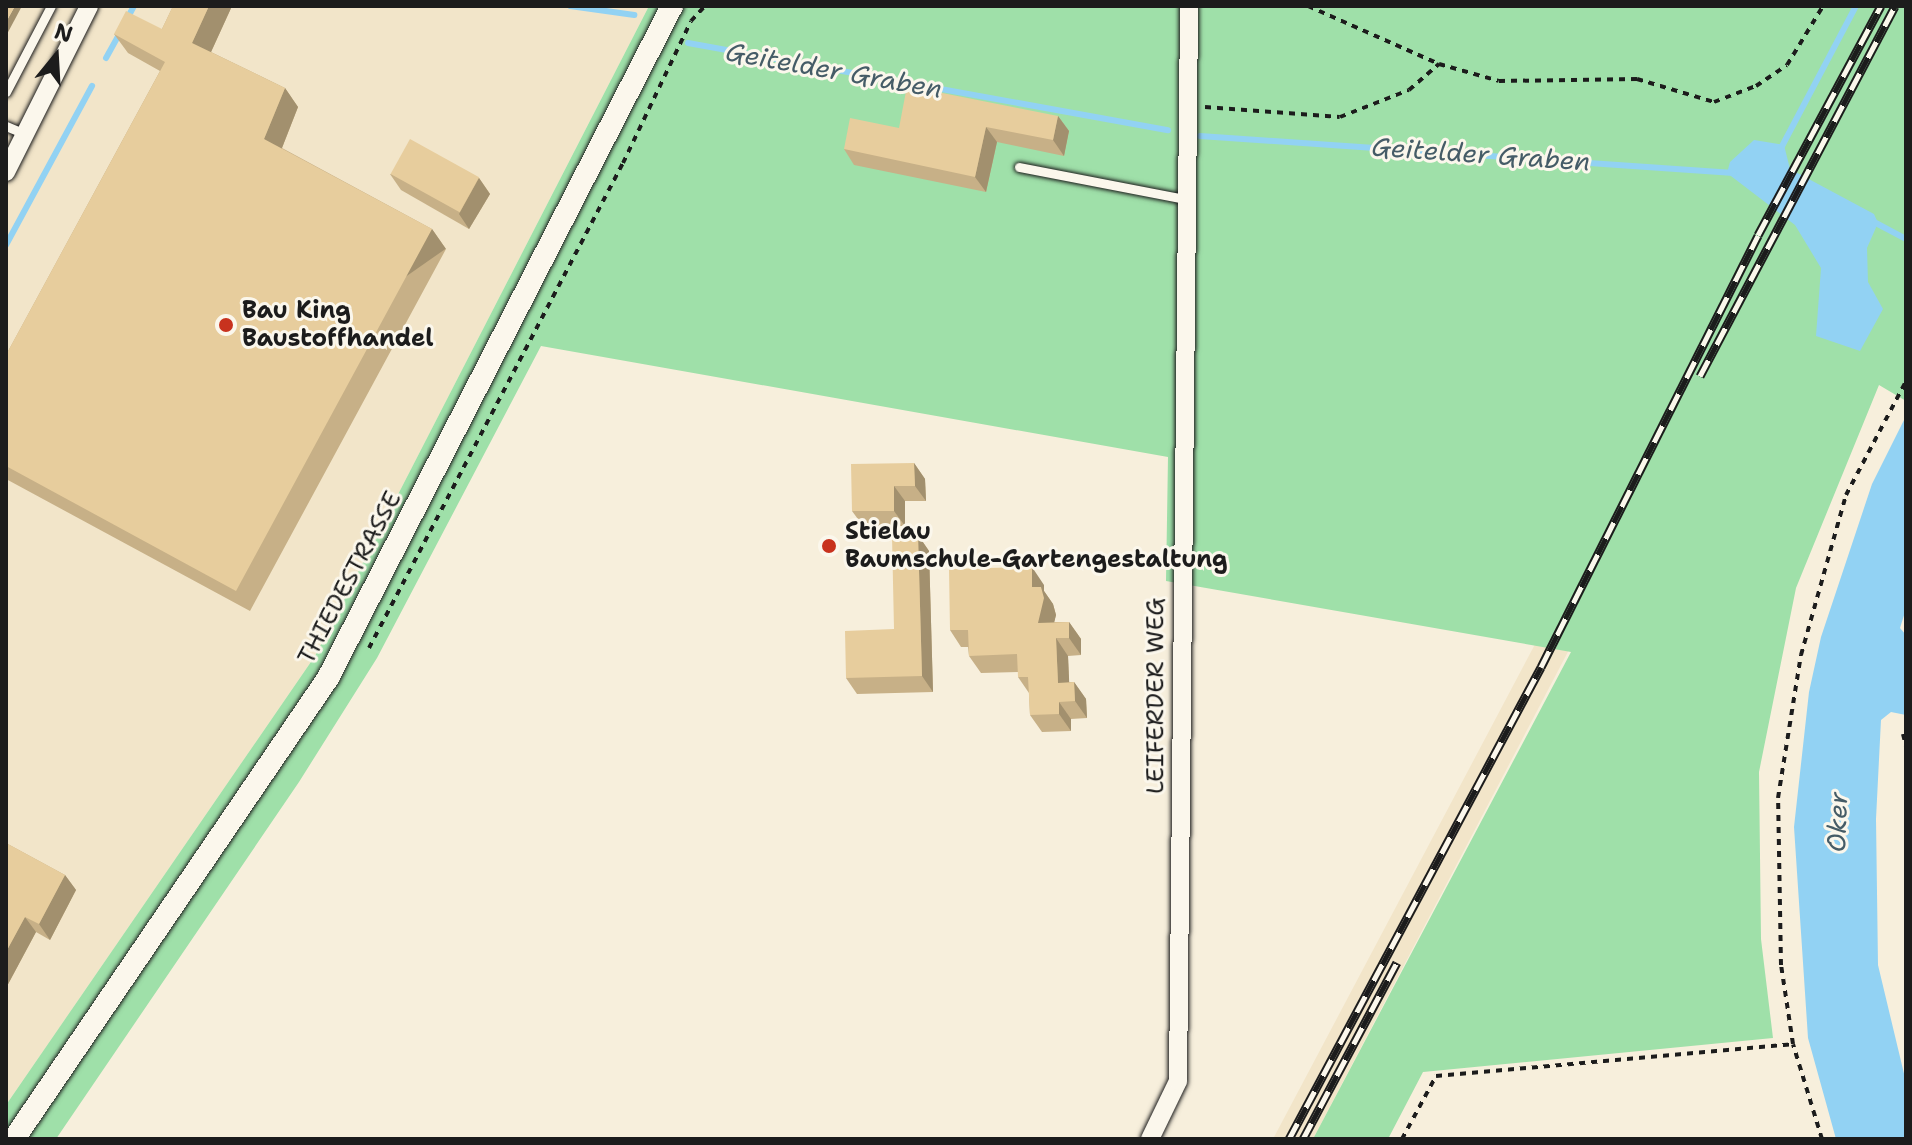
<!DOCTYPE html>
<style>
body{margin:0}
#map{position:relative;width:1912px;height:1145px;overflow:hidden;background:#f7efdc;font-family:"Shantell Sans",sans-serif}
div>[style]{position:absolute}
.built>*{inset:0;background:#f2e5c9}
.green>*{inset:0;background:#9fe0a9}
.water>*{inset:0;background:#92d2f3}
.stream>*{height:6px;margin:-3px;padding:0 3px;transform-origin:3px;border-radius:3px;background:#92d2f3}
.path>*{height:4px;margin-top:-2px;transform-origin:0;background:repeating-linear-gradient(90deg,#1c1c1c 0 6px,transparent 0 12px)}
.roads{filter:drop-shadow(0 0 2px #1c1c1c) drop-shadow(0 0 2px #1c1c1c)}
.service>*{height:9px;margin:-4.5px;padding:0 4.5px;transform-origin:4.5px;border-radius:4.5px;background:#fbf7ec}
.minor>*{height:18px;margin:-9px;padding:0 9px;transform-origin:9px;border-radius:9px;background:#fbf7ec}
.tertiary>*{height:22px;margin:-11px;padding:0 11px;transform-origin:11px;border-radius:11px;background:#fbf7ec}
.rail>*{height:9px;margin-top:-4.5px;transform-origin:0;background:repeating-linear-gradient(90deg,#fbf7ec 0 18px,#1c1c1c 0 36px);box-sizing:border-box;border-block:2px solid #1c1c1c}
.wall>*{inset:0;background:#c7b087}
.shaded-wall>*{inset:0;background:#a2906e;transform-origin:0 0}
.building>*{inset:0;background:#e7cd9d;transform-origin:0 0}
.dots>*{width:22px;height:22px;translate:-50% -50%;box-sizing:border-box;border:4px solid #fbf7ec;border-radius:50%}
span{translate:-50% -50%;white-space:nowrap;text-align:center;line-height:1.15;-webkit-text-stroke:6px #fbf7ec;paint-order:stroke}
.poi-label{font-size:24px;color:#1c1c1c;font-weight:700}
.left{translate:0 -50%;text-align:left}
.street-label{font-size:24px;color:#1c1c1c}
.water-label{font-size:26px;color:#455c67;font-style:italic}
.frame{position:absolute;inset:0;border:8px solid #1c1c1c;pointer-events:none}
.north{position:absolute;left:16px;top:16px;width:80px;height:80px;-webkit-text-stroke:6px #fbf7ec;paint-order:stroke;rotate:18deg;font-size:22px;font-weight:700;line-height:32px;text-align:center;color:#1c1c1c}
.north::after{content:'';display:block;margin:auto;width:28px;height:36px;background:#1c1c1c;clip-path:polygon(50% 0,100% 100%,50% 72%,0 100%)}
</style>
<div id="map">
<div class="built">
<div style="clip-path:polygon(6px 6px,649px 6px,315px 656px,6px 1105px)"></div>
<div style="clip-path:polygon(1906px 6px,1313px 1139px,1273px 1139px,1630px 465px)"></div>
</div>
<div class="green">
<div style="clip-path:polygon(649px 6px,1906px 6px,1906px 401px,1879px 385px,1796px 588px,1759px 772px,1761px 939px,1773px 1038px,1423px 1072px,1388px 1139px,1313px 1139px,1571px 652px,1166px 581px,1168px 457px,541px 346px,377px 658px,299px 782px,56px 1139px,6px 1139px,6px 1105px,315px 656px)"></div>
</div>
<div class="water">
<div style="clip-path:polygon(1754px 140px,1784px 145px,1790px 169px,1874px 214px,1878px 223px,1867px 248px,1868px 282px,1883px 309px,1860px 351px,1816px 336px,1821px 268px,1795px 225px,1727px 173px,1730px 162px)"></div>
<div style="clip-path:polygon(1906px 416px,1906px 609px,1900px 628px,1906px 635px,1906px 715px,1891px 712px,1881px 720px,1876px 819px,1878px 965px,1906px 1082px,1906px 1139px,1836px 1139px,1808px 1038px,1794px 827px,1809px 692px,1821px 637px,1872px 484px)"></div>
</div>
<div class="stream">
<div style="left:570px;top:6px;width:65px;rotate:8deg"></div>
<div style="left:127px;top:19px;width:15px;rotate:-62deg"></div>
<div style="left:688px;top:43px;width:488px;rotate:10.3deg"></div>
<div style="left:106px;top:58px;width:29px;rotate:-61deg"></div>
<div style="left:1200px;top:136px;width:535px;rotate:3.96deg"></div>
<div style="left:1780px;top:150px;width:163px;rotate:-62.2deg"></div>
<div style="left:1874px;top:222px;width:36px;rotate:28deg"></div>
<div style="left:6px;top:245px;width:181px;rotate:-61.6deg"></div>
</div>
<div class="path">
<div style="left:1308px;top:6px;width:143px;rotate:23.9deg"></div>
<div style="left:1439px;top:64px;width:62px;rotate:15.8deg"></div>
<div style="left:1499px;top:81px;width:138px;rotate:-0.8deg"></div>
<div style="left:1637px;top:79px;width:80px;rotate:16.6deg"></div>
<div style="left:1714px;top:102px;width:45px;rotate:-20.9deg"></div>
<div style="left:1756px;top:86px;width:37px;rotate:-34deg"></div>
<div style="left:1787px;top:65px;width:69px;rotate:-58.6deg"></div>
<div style="left:1205px;top:107px;width:135px;rotate:4.2deg"></div>
<div style="left:1340px;top:117px;width:74px;rotate:-21.4deg"></div>
<div style="left:1409px;top:90px;width:40px;rotate:-41deg"></div>
<div style="left:369px;top:648px;width:547px;rotate:-62.36deg"></div>
<div style="left:623px;top:163px;width:157px;rotate:-64.4deg"></div>
<div style="left:691px;top:21px;width:21px;rotate:-47deg"></div>
<div style="left:1903px;top:734px;width:12px;rotate:76deg"></div>
<div style="left:1402px;top:1139px;width:72px;rotate:-61.6deg"></div>
<div style="left:1436px;top:1076px;width:358px;rotate:-5.1deg"></div>
<div style="left:1822px;top:1139px;width:99px;rotate:-107deg"></div>
<div style="left:1793px;top:1044px;width:80px;rotate:-98.6deg"></div>
<div style="left:1781px;top:965px;width:167px;rotate:-91deg"></div>
<div style="left:1778px;top:798px;width:145px;rotate:-80.9deg"></div>
<div style="left:1801px;top:655px;width:166px;rotate:-74.3deg"></div>
<div style="left:1846px;top:495px;width:129px;rotate:-62.2deg"></div>
</div>
<div class="roads">
<div class="service">
<div style="left:6px;top:92px;width:97px;rotate:-62.4deg"></div>
<div style="left:6px;top:126px;width:21px;rotate:23deg"></div>
<div style="left:1019px;top:167px;width:169px;rotate:10.9deg"></div>
</div>
<div class="minor">
<div style="left:6px;top:172px;width:186px;rotate:-63.4deg"></div>
<div style="left:1150px;top:1139px;width:64px;rotate:-64.2deg"></div>
<div style="left:1178px;top:1081px;width:1075px;rotate:-89.41deg"></div>
</div>
<div class="tertiary">
<div style="left:14px;top:1139px;width:558px;rotate:-55.74deg"></div>
<div style="left:328px;top:678px;width:755px;rotate:-62.89deg"></div>
</div>
</div>
<div class="rail">
<div style="left:1700px;top:376px;width:418px;rotate:-62.2deg"></div>
<div style="left:1289px;top:1139px;width:535px;rotate:-61.9deg"></div>
<div style="left:1541px;top:667px;width:483px;rotate:-63.3deg"></div>
<div style="left:1758px;top:235px;width:260px;rotate:-61.8deg"></div>
<div style="left:1303px;top:1139px;width:200px;rotate:-62deg"></div>
</div>
<div class="wall">
<div style="clip-path:polygon(173px 6px,232px 6px,211px 52px,285px 88px,298px 107px,282px 148px,432px 229px,446px 249px,250px 611px,6px 479px,6px 355px,160px 71px,128px 53px,114px 34px,162px 29px)"></div>
<div style="clip-path:polygon(1058px 116px,1069px 131px,1064px 156px,997px 142px,986px 192px,854px 165px,844px 149px,899px 128px)"></div>
<div style="clip-path:polygon(390px 174px,479px 178px,490px 194px,469px 229px,401px 190px)"></div>
<div style="clip-path:polygon(914px 463px,925px 479px,926px 501px,905px 501px,905px 526px,863px 526px,852px 511px)"></div>
<div style="clip-path:polygon(918px 535px,929px 551px,933px 692px,857px 694px,846px 678px,894px 629px)"></div>
<div style="clip-path:polygon(1044px 585px,1044px 591px,1053px 604px,1056px 615px,1054px 622px,1069px 622px,1081px 639px,1081px 655px,1068px 656px,1069px 682px,1074px 682px,1086px 699px,1087px 718px,1071px 719px,1071px 731px,1042px 732px,1030px 715px,1029px 693px,1018px 677px,1018px 672px,981px 673px,969px 656px,968px 647px,961px 647px,950px 630px)"></div>
<div style="clip-path:polygon(6px 843px,65px 875px,76px 890px,50px 940px,36px 932px,6px 988px)"></div>
</div>
<div class="shaded-wall">
<div style="clip-path:polygon(15px 6px,22px 6px,6px 36px,6px 22px)"></div>
<div style="clip-path:polygon(209px 6px,232px 6px,206px 63px,192px 43px)"></div>
<div style="clip-path:polygon(285px 88px,298px 107px,278px 158px,264px 139px)"></div>
<div style="clip-path:polygon(1058px 116px,1069px 131px,1064px 156px,1053px 140px)"></div>
<div style="clip-path:polygon(986px 127px,997px 142px,986px 192px,975px 177px)"></div>
<div style="clip-path:polygon(479px 178px,490px 194px,469px 229px,459px 214px)"></div>
<div style="left:432px;top:229px;width:24px;height:412px;rotate:55deg"></div>
<div style="clip-path:polygon(914px 463px,925px 479px,926px 501px,915px 486px)"></div>
<div style="clip-path:polygon(894px 486px,905px 501px,905px 526px,894px 511px)"></div>
<div style="clip-path:polygon(918px 535px,929px 551px,933px 692px,922px 676px)"></div>
<div style="clip-path:polygon(1032px 567px,1044px 585px,1044px 591px,1053px 604px,1056px 615px,1050px 640px,1038px 623px,1032px 587px)"></div>
<div style="clip-path:polygon(1069px 622px,1081px 639px,1081px 655px,1069px 638px)"></div>
<div style="clip-path:polygon(1056px 638px,1068px 656px,1070px 700px,1058px 683px)"></div>
<div style="clip-path:polygon(1074px 682px,1086px 699px,1087px 718px,1075px 701px)"></div>
<div style="clip-path:polygon(1059px 702px,1071px 719px,1071px 731px,1059px 714px)"></div>
<div style="clip-path:polygon(65px 875px,76px 890px,50px 940px,39px 924px)"></div>
<div style="clip-path:polygon(25px 917px,36px 932px,6px 988px,6px 952px)"></div>
</div>
<div class="building">
<div style="clip-path:polygon(6px 6px,15px 6px,6px 22px)"></div>
<div style="clip-path:polygon(173px 6px,209px 6px,192px 43px,285px 88px,264px 139px,432px 229px,236px 591px,6px 466px,6px 355px,165px 62px,114px 34px,126px 11px,162px 29px)"></div>
<div style="clip-path:polygon(907px 86px,1058px 116px,1053px 140px,986px 127px,975px 177px,844px 149px,850px 118px,899px 128px)"></div>
<div style="left:410px;top:139px;width:79px;height:40px;rotate:29deg"></div>
<div style="clip-path:polygon(914px 463px,915px 486px,894px 486px,894px 511px,852px 511px,851px 464px)"></div>
<div style="clip-path:polygon(918px 535px,922px 676px,846px 678px,845px 631px,894px 629px,892px 536px)"></div>
<div style="clip-path:polygon(1032px 567px,1032px 587px,1041px 587px,1044px 598px,1038px 623px,1069px 622px,1069px 638px,1056px 638px,1058px 683px,1074px 682px,1075px 701px,1059px 702px,1059px 714px,1030px 715px,1028px 677px,1018px 677px,1017px 654px,969px 656px,968px 630px,950px 630px,949px 569px)"></div>
<div style="clip-path:polygon(6px 843px,65px 875px,39px 924px,25px 917px,6px 952px)"></div>
</div>
<div class="dots">
<div style="left:226px;top:325px;background:#c8321e"></div>
<div style="left:829px;top:546px;background:#c8321e"></div>
</div>
<div class="poi-label">
<span class="left" style="left:242px;top:325px">Bau King<br>Baustoffhandel</span>
<span class="left" style="left:845px;top:546px">Stielau<br>Baumschule-Gartengestaltung</span>
</div>
<div class="street-label">
<span style="left:350px;top:578px;rotate:-62deg">THIEDESTRASSE</span>
<span style="left:1156px;top:696px;rotate:-90deg">LEIFERDER WEG</span>
</div>
<div class="water-label">
<span style="left:834px;top:70px;rotate:10deg">Geitelder Graben</span>
<span style="left:1481px;top:154px;rotate:4deg">Geitelder Graben</span>
<span style="left:1837px;top:822px;rotate:-88deg">Oker</span>
</div>
<div class="frame"></div>
<div class="north">N</div>
</div>
